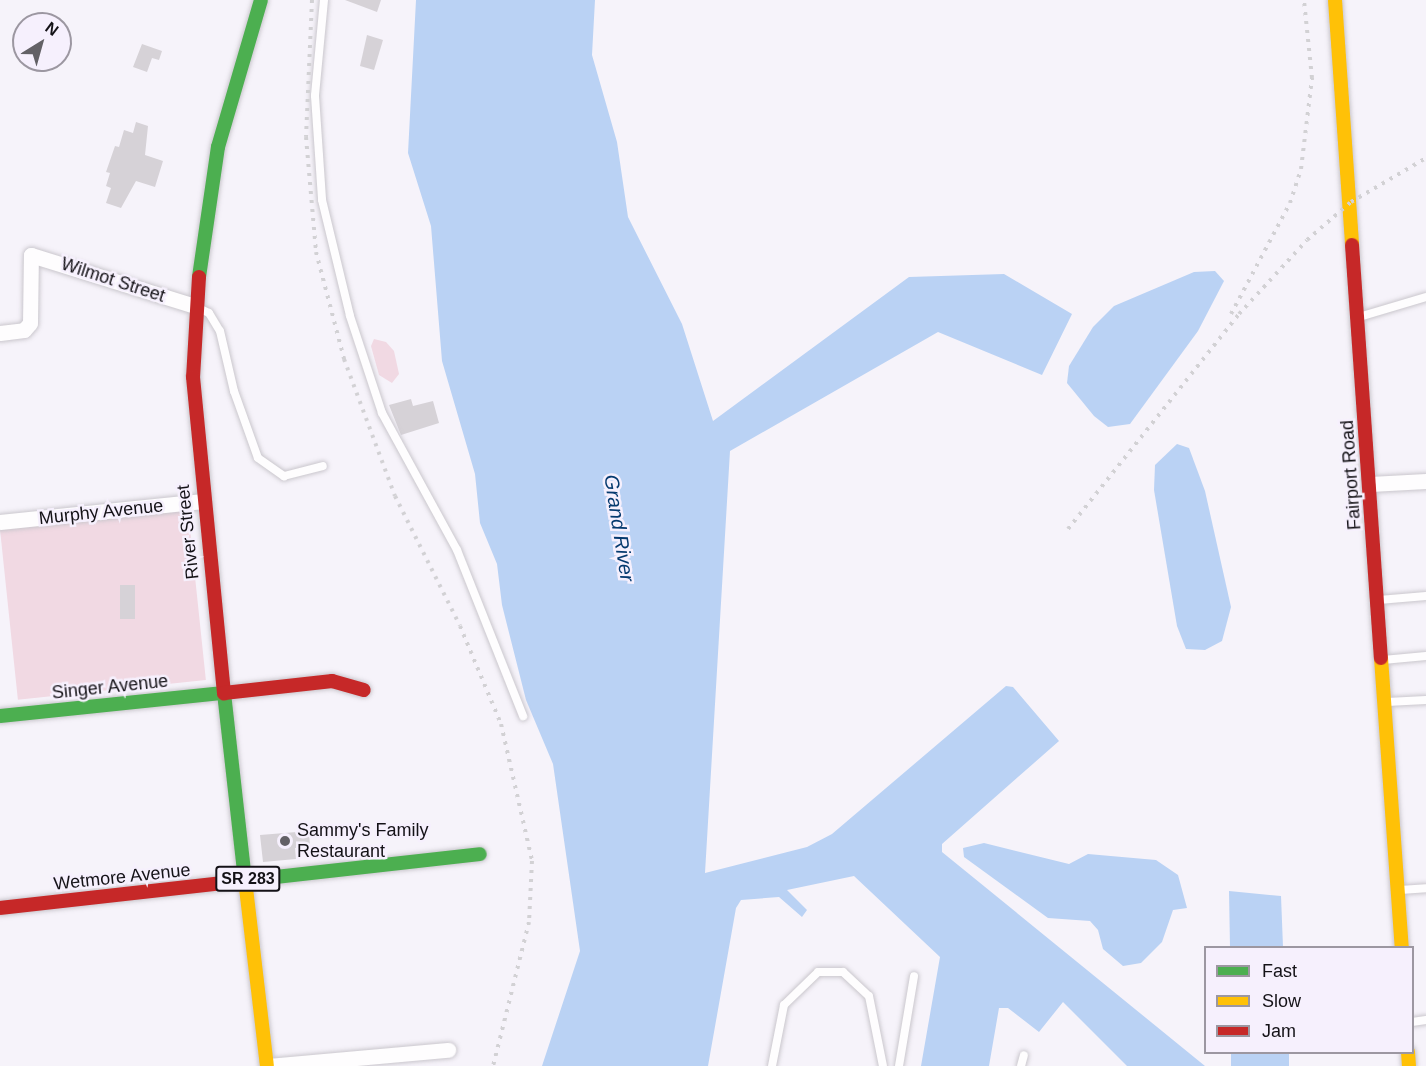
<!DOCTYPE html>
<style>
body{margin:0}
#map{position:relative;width:1426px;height:1066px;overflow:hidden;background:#f6f3fa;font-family:Arial,sans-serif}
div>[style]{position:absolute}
.green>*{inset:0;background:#f1d9e3;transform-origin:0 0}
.water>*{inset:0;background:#bad2f4;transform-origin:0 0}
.building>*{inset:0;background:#d6d2d7;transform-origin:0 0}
.roads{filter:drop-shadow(0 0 2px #cac7cd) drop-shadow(0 0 2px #cac7cd)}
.lane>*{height:8px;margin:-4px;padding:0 4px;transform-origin:4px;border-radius:4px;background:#fefdfe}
.street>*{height:15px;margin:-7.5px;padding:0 7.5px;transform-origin:7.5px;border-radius:7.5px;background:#fefdfe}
.fast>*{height:14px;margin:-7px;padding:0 7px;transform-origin:7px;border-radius:7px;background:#4caf50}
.slow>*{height:14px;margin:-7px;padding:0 7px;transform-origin:7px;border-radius:7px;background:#ffc107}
.jam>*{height:14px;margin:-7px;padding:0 7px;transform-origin:7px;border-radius:7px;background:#c62828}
.rail>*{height:4px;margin-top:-2px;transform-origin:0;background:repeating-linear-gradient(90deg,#d2d1d4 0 3px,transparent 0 9px)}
.dots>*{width:16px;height:16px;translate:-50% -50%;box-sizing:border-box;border:3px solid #f6f0fd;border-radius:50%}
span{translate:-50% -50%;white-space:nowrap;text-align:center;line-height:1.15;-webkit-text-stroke:5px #f6f0fd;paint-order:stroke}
.shield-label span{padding:2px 4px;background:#f6f0fd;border:2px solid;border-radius:4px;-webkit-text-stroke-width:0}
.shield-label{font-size:16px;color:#141217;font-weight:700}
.street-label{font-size:18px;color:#141217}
.poi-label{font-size:18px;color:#141217}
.left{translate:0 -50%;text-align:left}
.water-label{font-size:20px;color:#053a6f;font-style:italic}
.legend{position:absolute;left:1204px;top:946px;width:210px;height:108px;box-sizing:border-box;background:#f6f0fd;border:2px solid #9c97a1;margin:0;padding:8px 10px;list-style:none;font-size:18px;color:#141217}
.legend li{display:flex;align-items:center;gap:12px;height:30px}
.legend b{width:30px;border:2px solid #9c97a1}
.north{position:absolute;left:12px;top:12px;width:60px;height:60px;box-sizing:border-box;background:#f6f0fd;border:2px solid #9c97a1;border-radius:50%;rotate:37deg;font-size:16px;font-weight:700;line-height:24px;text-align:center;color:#141217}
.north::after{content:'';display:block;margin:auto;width:21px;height:27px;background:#636166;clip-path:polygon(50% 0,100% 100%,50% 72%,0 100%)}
</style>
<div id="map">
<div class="green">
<div style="clip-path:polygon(374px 339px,386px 342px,394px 351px,399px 374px,392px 383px,379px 375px,371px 346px)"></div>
<div style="left:188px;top:510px;width:171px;height:189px;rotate:84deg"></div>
</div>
<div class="water">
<div style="clip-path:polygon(416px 0,595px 0,592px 55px,617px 142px,628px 217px,682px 324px,713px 421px,909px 277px,1004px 274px,1072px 314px,1042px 375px,938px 332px,730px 451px,705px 873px,807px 847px,832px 834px,1006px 686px,1013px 687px,1059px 741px,942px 844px,942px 852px,1205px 1066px,1127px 1066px,1063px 1002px,1039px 1032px,1008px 1008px,999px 1008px,989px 1066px,921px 1066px,940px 957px,854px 876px,787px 890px,807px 910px,802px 917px,779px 897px,741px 900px,736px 908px,708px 1066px,542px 1066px,580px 951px,553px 764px,526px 700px,502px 605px,497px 564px,480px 523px,475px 474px,442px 361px,431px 226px,408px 153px)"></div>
<div style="clip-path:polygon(1215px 271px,1224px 281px,1198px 331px,1130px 424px,1108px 427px,1094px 416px,1067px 383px,1069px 366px,1093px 327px,1114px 306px,1194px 272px)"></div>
<div style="clip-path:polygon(1177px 444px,1189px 448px,1205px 491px,1231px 607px,1222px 641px,1205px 650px,1186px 649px,1177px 626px,1154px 490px,1155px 465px)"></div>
<div style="clip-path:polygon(984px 843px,1069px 864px,1088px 854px,1156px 860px,1178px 875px,1187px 908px,1173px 910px,1162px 942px,1141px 963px,1123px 966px,1103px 949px,1098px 930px,1090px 921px,1048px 918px,964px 857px,963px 848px)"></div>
<div style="clip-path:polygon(1229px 891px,1281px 896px,1283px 947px,1230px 947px)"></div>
<div style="left:1231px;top:1053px;width:58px;height:13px"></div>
</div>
<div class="building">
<div style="clip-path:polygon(345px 0,381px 0,377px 12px)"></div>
<div style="clip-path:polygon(367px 35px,383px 40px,374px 70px,360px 66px)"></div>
<div style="clip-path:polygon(142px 44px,162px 51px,159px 60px,152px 58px,147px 72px,133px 67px)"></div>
<div style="clip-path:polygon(136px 122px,148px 126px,145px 155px,163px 161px,155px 187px,136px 181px,121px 208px,106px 203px,111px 188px,106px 186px,110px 173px,106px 172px,115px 146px,119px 147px,124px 130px,133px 133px)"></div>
<div style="clip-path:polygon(411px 399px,413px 406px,433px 401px,439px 423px,401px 435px,389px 405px)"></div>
<div style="left:120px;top:585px;width:15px;height:34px"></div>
<div style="clip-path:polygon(309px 831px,310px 847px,295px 848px,296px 859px,263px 862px,260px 835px)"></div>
</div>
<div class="roads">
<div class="lane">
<div style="left:324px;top:0;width:96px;rotate:95.4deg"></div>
<div style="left:315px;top:96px;width:104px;rotate:86.1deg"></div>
<div style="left:322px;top:200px;width:119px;rotate:76.4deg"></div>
<div style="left:350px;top:316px;width:102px;rotate:71.7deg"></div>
<div style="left:382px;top:413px;width:156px;rotate:61.3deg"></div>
<div style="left:457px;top:550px;width:179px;rotate:68.3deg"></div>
<div style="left:196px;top:307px;width:14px;rotate:25deg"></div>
<div style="left:209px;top:313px;width:21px;rotate:59deg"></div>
<div style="left:220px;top:331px;width:62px;rotate:76.9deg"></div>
<div style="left:234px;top:391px;width:71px;rotate:70.3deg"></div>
<div style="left:258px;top:458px;width:32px;rotate:35deg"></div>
<div style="left:284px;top:476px;width:40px;rotate:-14.4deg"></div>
<div style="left:1359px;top:317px;width:70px;rotate:-16.6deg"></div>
<div style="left:1379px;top:600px;width:47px;rotate:-4.9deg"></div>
<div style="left:1383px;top:660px;width:43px;rotate:-5.3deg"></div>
<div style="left:1387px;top:702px;width:39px;rotate:-3deg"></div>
<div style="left:1400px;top:890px;width:26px;rotate:-4deg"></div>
<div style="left:1412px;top:1022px;width:14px;rotate:-8deg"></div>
<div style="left:772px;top:1066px;width:62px;rotate:-78.9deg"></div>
<div style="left:784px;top:1005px;width:47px;rotate:-44.1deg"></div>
<div style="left:818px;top:972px;width:25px"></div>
<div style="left:843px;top:972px;width:35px;rotate:43deg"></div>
<div style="left:869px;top:996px;width:71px;rotate:78.7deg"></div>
<div style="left:899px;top:1066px;width:91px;rotate:-80.5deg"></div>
<div style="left:1021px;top:1066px;width:11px;rotate:-75deg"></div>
</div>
<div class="street">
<div style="left:0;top:333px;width:24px;rotate:-7deg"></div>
<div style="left:24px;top:330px;width:9px;rotate:-49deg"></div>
<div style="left:30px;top:323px;width:68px;rotate:-89.2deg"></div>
<div style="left:31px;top:255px;width:172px;rotate:17.3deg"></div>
<div style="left:1370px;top:484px;width:56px;rotate:-3.1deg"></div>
<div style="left:0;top:522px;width:204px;rotate:-5.9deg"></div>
<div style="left:267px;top:1066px;width:182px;rotate:-5.1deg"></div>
</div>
<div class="fast">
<div style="left:199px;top:277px;width:131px;rotate:-81.7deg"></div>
<div style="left:218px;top:147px;width:153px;rotate:-73.7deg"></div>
<div style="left:0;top:716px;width:225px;rotate:-5.9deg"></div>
<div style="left:224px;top:693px;width:196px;rotate:83.6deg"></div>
<div style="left:267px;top:878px;width:214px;rotate:-6.4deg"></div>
</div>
<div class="slow">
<div style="left:1335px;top:0;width:246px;rotate:86deg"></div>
<div style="left:1381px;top:658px;width:291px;rotate:85.9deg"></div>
<div style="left:246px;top:888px;width:179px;rotate:83.3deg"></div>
<div style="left:1408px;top:1052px;width:14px;rotate:86deg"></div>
</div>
<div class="jam">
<div style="left:1352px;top:245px;width:414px;rotate:86deg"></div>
<div style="left:199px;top:277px;width:100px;rotate:93.4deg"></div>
<div style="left:193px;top:377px;width:318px;rotate:84.4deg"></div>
<div style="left:224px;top:693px;width:109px;rotate:-6.3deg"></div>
<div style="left:332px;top:681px;width:33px;rotate:16deg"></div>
<div style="left:0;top:908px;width:269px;rotate:-6.4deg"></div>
</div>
</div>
<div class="rail">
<div style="left:312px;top:0;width:137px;rotate:92.5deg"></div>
<div style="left:306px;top:137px;width:115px;rotate:85deg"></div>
<div style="left:316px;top:252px;width:111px;rotate:75.3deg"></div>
<div style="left:344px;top:359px;width:146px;rotate:69.6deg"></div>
<div style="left:395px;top:496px;width:145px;rotate:63.4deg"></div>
<div style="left:460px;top:626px;width:106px;rotate:67.3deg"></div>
<div style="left:501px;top:724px;width:140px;rotate:77.2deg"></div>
<div style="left:532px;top:861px;width:61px;rotate:92.8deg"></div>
<div style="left:529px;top:922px;width:148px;rotate:104deg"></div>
<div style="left:1231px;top:314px;width:126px;rotate:-62deg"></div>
<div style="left:1290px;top:203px;width:36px;rotate:-72deg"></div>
<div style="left:1301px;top:169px;width:92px;rotate:-83.1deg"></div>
<div style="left:1312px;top:78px;width:78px;rotate:-95.9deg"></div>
<div style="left:1068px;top:529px;width:275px;rotate:-51.5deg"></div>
<div style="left:1239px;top:314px;width:100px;rotate:-47.4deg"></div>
<div style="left:1307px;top:240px;width:58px;rotate:-40.8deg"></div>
<div style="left:1351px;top:202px;width:87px;rotate:-30.4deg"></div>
</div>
<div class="dots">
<div style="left:285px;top:841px;background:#636166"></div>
</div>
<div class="shield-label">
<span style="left:248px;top:879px">SR 283</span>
</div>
<div class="street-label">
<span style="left:113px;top:280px;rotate:18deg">Wilmot Street</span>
<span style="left:1351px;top:475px;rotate:-94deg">Fairport Road</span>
<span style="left:101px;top:512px;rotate:-6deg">Murphy Avenue</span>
<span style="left:188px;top:532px;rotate:-96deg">River Street</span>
<span style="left:110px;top:687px;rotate:-6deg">Singer Avenue</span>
<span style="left:122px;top:877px;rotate:-6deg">Wetmore Avenue</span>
</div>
<div class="poi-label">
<span class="left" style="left:297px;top:841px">Sammy's Family<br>Restaurant</span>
</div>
<div class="water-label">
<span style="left:619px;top:528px;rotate:81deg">Grand River</span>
</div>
<ul class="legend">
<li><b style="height:8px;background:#4caf50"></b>Fast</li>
<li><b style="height:8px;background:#ffc107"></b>Slow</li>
<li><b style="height:8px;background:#c62828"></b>Jam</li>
</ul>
<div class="north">N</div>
</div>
